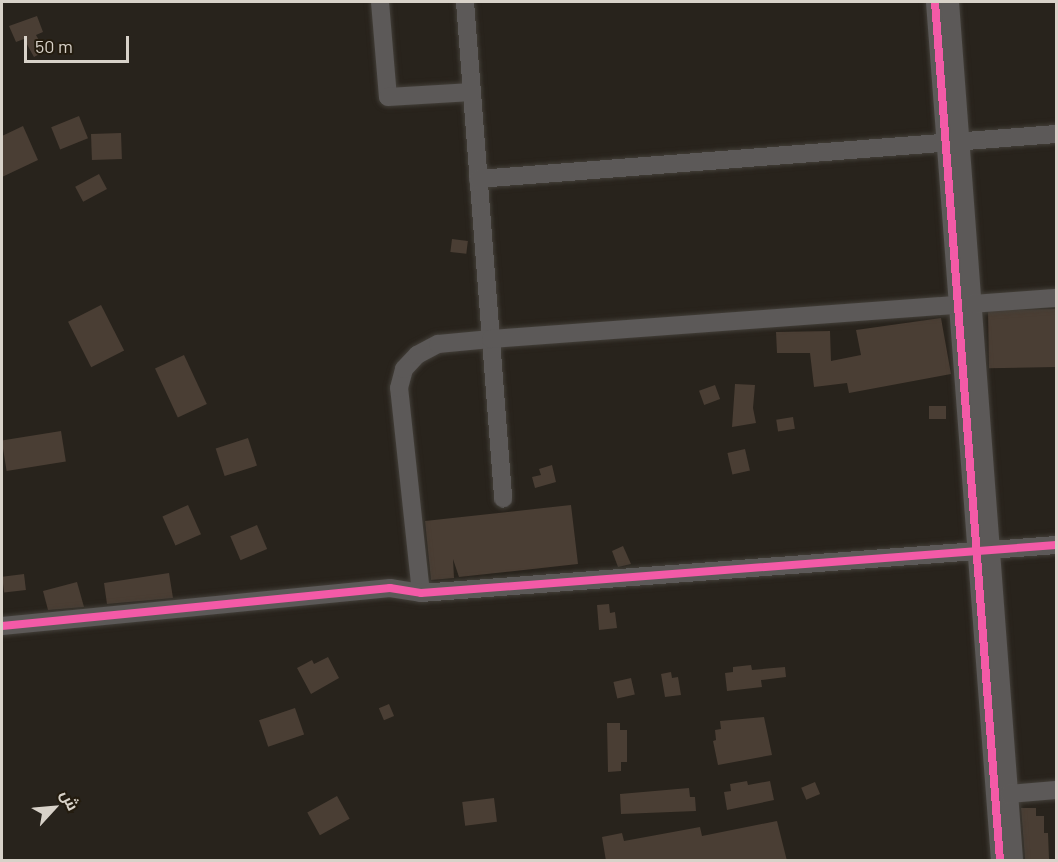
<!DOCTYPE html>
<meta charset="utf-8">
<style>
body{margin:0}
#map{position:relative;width:1058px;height:862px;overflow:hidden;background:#28231c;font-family:Barlow,Cairo,sans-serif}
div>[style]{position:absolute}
.building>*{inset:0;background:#4a3e34;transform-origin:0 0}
.roads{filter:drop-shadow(0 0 2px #433f39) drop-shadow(0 0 2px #433f39)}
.minor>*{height:18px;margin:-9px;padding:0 9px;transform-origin:9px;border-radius:9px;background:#5c5958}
.cycleway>*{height:8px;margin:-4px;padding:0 4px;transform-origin:4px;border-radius:4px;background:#f35aa7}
span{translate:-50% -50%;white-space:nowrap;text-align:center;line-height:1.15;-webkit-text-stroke:4.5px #231b0e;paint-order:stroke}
.frame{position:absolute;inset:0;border:3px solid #d8d2c9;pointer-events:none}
.north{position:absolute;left:24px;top:778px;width:60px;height:60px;-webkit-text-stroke:4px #231b0e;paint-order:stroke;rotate:64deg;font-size:16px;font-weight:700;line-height:24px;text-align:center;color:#d8d2c9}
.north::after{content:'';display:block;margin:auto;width:21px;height:27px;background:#d8d2c9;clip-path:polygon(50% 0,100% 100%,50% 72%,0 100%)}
.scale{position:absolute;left:24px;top:36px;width:105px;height:27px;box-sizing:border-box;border:3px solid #d8d2c9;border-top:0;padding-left:8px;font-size:18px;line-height:21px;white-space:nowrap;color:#d8d2c9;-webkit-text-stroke:4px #231b0e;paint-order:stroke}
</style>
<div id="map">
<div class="building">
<div style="clip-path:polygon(37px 16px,43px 32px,36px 35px,45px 51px,34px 57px,24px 39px,16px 42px,9px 26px)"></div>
<div style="left:79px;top:116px;width:24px;height:30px;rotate:68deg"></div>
<div style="clip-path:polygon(23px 126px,38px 160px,2px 177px,2px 136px)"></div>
<div style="left:121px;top:133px;width:26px;height:30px;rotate:88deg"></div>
<div style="left:99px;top:174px;width:17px;height:27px;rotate:62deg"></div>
<div style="left:452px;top:239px;width:16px;height:13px;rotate:7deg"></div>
<div style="left:101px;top:305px;width:51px;height:37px;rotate:63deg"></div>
<div style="left:1055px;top:309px;width:58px;height:67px;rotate:89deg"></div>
<div style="clip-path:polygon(941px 318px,951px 374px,849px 393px,847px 383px,814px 387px,810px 353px,777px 353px,776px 332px,830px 331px,831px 361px,861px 355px,856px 330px)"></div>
<div style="left:184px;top:355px;width:54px;height:32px;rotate:65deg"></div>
<div style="clip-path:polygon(735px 384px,755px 385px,753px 408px,756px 423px,732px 427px)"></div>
<div style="left:715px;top:385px;width:15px;height:17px;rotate:70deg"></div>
<div style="left:929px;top:406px;width:17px;height:13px"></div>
<div style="left:793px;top:417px;width:12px;height:17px;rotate:81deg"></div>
<div style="left:61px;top:431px;width:31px;height:60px;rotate:81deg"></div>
<div style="left:248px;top:438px;width:29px;height:34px;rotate:72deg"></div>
<div style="left:745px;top:449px;width:22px;height:18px;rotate:77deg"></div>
<div style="clip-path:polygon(552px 465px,556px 482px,535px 488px,532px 477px,541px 475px,539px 469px)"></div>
<div style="left:188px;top:505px;width:32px;height:28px;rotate:66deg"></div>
<div style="clip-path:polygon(571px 505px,578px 564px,459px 577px,453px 559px,454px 578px,431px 580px,425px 521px)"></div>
<div style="left:257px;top:525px;width:26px;height:29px;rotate:67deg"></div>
<div style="clip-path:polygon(623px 546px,631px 564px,618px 567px,612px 551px)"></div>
<div style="clip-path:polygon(169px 573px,173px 598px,107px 604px,104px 583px)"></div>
<div style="left:24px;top:574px;width:16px;height:22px;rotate:83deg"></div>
<div style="clip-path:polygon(77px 582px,84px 607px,48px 610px,43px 591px)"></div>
<div style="clip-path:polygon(609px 604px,610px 613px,615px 612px,617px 628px,599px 630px,597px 605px)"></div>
<div style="clip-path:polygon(328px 657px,339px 678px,311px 694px,297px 668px,312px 660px,314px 664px)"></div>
<div style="clip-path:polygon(751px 665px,752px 670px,785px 667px,786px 677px,761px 680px,762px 687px,727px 691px,725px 673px,733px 672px,733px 667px)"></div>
<div style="clip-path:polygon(671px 672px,672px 678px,678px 677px,681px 695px,665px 697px,661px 674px)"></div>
<div style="left:631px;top:678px;width:17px;height:18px;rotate:77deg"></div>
<div style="left:389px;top:704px;width:13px;height:11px;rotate:67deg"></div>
<div style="left:295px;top:708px;width:28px;height:38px;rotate:71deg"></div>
<div style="clip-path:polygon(764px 717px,772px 755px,718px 765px,713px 741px,716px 740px,715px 730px,721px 729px,720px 721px)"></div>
<div style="clip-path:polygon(607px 723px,620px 723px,620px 730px,627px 730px,627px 762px,621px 762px,621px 771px,608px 772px)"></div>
<div style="clip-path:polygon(747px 781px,748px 785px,770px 781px,774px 800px,727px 810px,724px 792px,731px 791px,730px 784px)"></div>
<div style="left:815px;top:782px;width:13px;height:15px;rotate:67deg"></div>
<div style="clip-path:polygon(689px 788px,690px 797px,695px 797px,696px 811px,621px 814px,620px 794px)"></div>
<div style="left:337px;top:796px;width:26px;height:34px;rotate:61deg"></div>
<div style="left:494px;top:798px;width:24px;height:32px;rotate:83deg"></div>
<div style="clip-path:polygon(1021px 808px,1036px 808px,1036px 816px,1044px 816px,1044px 833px,1048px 833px,1049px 859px,1025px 859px)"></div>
<div style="clip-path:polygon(777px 821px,787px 861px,606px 861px,602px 837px,622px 833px,624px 841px,700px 827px,702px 836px)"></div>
</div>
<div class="roads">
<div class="minor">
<div style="left:380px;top:2px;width:95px;rotate:85.2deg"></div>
<div style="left:388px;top:97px;width:84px;rotate:-3.4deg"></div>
<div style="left:465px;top:2px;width:498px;rotate:85.6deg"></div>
<div style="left:935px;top:2px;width:860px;rotate:85.67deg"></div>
<div style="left:950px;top:2px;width:860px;rotate:85.73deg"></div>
<div style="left:478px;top:179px;width:580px;rotate:-4.45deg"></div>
<div style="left:972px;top:304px;width:84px;rotate:-4.1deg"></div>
<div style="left:421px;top:593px;width:206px;rotate:-96.1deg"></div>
<div style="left:399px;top:388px;width:20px;rotate:-75deg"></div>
<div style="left:404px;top:369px;width:19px;rotate:-47deg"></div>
<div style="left:417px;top:355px;width:24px;rotate:-28deg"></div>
<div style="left:438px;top:344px;width:53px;rotate:-5.4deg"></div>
<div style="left:491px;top:339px;width:468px;rotate:-4.2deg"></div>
<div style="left:2px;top:626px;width:390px;rotate:-5.6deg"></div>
<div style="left:390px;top:588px;width:31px;rotate:9deg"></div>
<div style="left:421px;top:593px;width:637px;rotate:-4.32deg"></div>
<div style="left:1009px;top:794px;width:47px;rotate:-4.9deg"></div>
</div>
</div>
<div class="cycleway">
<div style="left:935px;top:2px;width:860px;rotate:85.67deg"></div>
<div style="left:2px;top:626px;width:390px;rotate:-5.6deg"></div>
<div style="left:390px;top:588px;width:31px;rotate:9deg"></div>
<div style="left:421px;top:593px;width:637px;rotate:-4.32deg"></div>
</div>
<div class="frame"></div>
<div class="north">ش</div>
<div class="scale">50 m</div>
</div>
